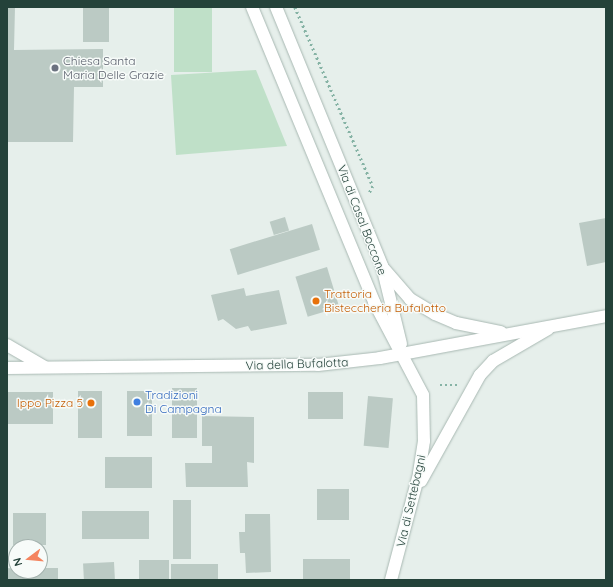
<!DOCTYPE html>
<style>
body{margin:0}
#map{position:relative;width:613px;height:587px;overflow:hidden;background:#e6efeb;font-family:Quicksand,sans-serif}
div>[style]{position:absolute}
.green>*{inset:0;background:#bfe0c8;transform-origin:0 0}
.building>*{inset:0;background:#bbcac4;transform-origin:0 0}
.path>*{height:2.5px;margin-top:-1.25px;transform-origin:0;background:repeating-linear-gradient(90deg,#86b3a5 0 2px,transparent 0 5px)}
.roads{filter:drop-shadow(0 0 1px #a8b8b2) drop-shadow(0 0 1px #a8b8b2)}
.street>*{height:12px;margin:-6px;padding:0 6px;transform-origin:6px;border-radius:6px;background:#fff}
.secondary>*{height:12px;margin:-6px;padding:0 6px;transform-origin:6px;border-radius:6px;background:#fff}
.dots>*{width:11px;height:11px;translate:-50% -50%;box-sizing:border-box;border:2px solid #f7fbf9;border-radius:50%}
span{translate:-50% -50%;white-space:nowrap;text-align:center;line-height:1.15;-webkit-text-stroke:3px #f7fbf9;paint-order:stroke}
.worship-label{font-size:12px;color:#5b616d}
.left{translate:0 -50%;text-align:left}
.street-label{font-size:12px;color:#24423a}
.food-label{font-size:12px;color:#c56008}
.right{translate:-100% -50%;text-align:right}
.shop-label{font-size:12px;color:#366cbe}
.frame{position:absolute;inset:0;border:8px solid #24423a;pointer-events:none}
.north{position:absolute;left:8px;top:539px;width:40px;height:40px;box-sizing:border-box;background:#f7fbf9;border:1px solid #a3b1ad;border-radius:50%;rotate:254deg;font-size:11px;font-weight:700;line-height:16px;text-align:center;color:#24423a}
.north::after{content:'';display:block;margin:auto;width:14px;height:18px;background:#f4845f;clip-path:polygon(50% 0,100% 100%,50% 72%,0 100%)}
</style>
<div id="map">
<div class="green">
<div style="left:174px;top:7px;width:38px;height:65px"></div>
<div style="clip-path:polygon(256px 70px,287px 146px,176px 155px,171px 75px)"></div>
</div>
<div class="building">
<div style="clip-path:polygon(7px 7px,15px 7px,14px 50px,103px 49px,103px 87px,74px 87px,73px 142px,7px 142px)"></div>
<div style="left:83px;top:7px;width:26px;height:35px"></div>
<div style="left:285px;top:217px;width:14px;height:16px;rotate:73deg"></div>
<div style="clip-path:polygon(606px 218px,606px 262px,587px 266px,579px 223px)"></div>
<div style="left:312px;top:224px;width:27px;height:86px;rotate:73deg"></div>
<div style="left:327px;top:267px;width:42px;height:33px;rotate:73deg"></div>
<div style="clip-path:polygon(244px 288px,246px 296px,279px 290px,287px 324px,251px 331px,248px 326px,236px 329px,223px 319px,218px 321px,211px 295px)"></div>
<div style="left:172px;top:388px;width:25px;height:50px"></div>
<div style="left:78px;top:391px;width:24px;height:47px"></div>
<div style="left:127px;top:391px;width:25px;height:45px"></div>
<div style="left:7px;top:392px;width:46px;height:32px"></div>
<div style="left:308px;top:392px;width:35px;height:27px"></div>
<div style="left:368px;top:396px;width:25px;height:50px;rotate:5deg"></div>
<div style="clip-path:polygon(202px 416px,254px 417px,254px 463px,247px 462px,248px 487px,186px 487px,185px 463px,212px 463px,212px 446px,202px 446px)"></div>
<div style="left:105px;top:457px;width:47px;height:31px"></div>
<div style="left:317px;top:489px;width:32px;height:31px"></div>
<div style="left:173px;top:500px;width:18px;height:59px"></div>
<div style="left:82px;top:511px;width:67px;height:28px"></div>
<div style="left:46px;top:513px;width:32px;height:33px;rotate:90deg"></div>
<div style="clip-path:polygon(245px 514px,270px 514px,271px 572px,246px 573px,245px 553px,240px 553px,239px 532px,245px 532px)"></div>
<div style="left:350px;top:559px;width:21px;height:47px;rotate:90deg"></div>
<div style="left:139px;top:560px;width:30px;height:20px"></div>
<div style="left:114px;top:562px;width:18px;height:31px;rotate:87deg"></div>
<div style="left:171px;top:564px;width:47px;height:16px"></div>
<div style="clip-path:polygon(7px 568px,40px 571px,40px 568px,58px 568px,58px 580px,7px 580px)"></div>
</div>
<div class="path">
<div style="left:295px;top:7px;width:195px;rotate:66.5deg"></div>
<div style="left:373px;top:186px;width:9px;rotate:117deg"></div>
<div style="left:440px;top:385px;width:17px"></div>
</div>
<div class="roads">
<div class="street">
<div style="left:7px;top:345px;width:44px;rotate:30.1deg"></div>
</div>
<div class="secondary">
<div style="left:252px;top:7px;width:319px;rotate:67.5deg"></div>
<div style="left:374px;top:302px;width:105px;rotate:62.2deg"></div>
<div style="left:423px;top:395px;width:46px;rotate:88.8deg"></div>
<div style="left:424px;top:441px;width:33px;rotate:99deg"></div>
<div style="left:419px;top:474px;width:110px;rotate:104.8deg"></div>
<div style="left:276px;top:7px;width:280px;rotate:67.7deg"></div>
<div style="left:382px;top:266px;width:80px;rotate:76.3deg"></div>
<div style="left:384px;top:269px;width:40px;rotate:49deg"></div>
<div style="left:410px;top:299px;width:29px;rotate:31deg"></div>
<div style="left:435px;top:314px;width:23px;rotate:23deg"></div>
<div style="left:456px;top:323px;width:46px;rotate:11.3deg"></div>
<div style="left:7px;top:368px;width:311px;rotate:-0.6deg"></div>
<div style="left:318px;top:365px;width:62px;rotate:-6.4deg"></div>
<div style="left:380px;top:358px;width:230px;rotate:-10.5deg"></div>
<div style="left:421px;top:481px;width:121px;rotate:-60.9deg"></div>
<div style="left:480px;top:375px;width:19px;rotate:-47deg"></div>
<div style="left:493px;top:361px;width:64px;rotate:-30.2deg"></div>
</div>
</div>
<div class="dots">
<div style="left:55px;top:68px;background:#6b7280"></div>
<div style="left:316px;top:301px;background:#e8710a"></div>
<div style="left:137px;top:402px;background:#3f7fe0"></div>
<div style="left:91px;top:403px;background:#e8710a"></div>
</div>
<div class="worship-label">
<span class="left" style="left:63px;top:68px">Chiesa Santa<br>Maria Delle Grazie</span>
</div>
<div class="street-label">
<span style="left:362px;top:220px;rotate:69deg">Via di Casal Boccone</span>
<span style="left:297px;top:364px;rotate:-2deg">Via della Bufalotta</span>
<span style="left:411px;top:501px;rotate:-77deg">Via di Settebagni</span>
</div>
<div class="food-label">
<span class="left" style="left:324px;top:301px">Trattoria<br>Bisteccheria Bufalotto</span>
<span class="right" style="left:83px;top:403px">Ippo Pizza 5</span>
</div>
<div class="shop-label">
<span class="left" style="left:145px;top:402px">Tradizioni<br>Di Campagna</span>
</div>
<div class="frame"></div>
<div class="north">N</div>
</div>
